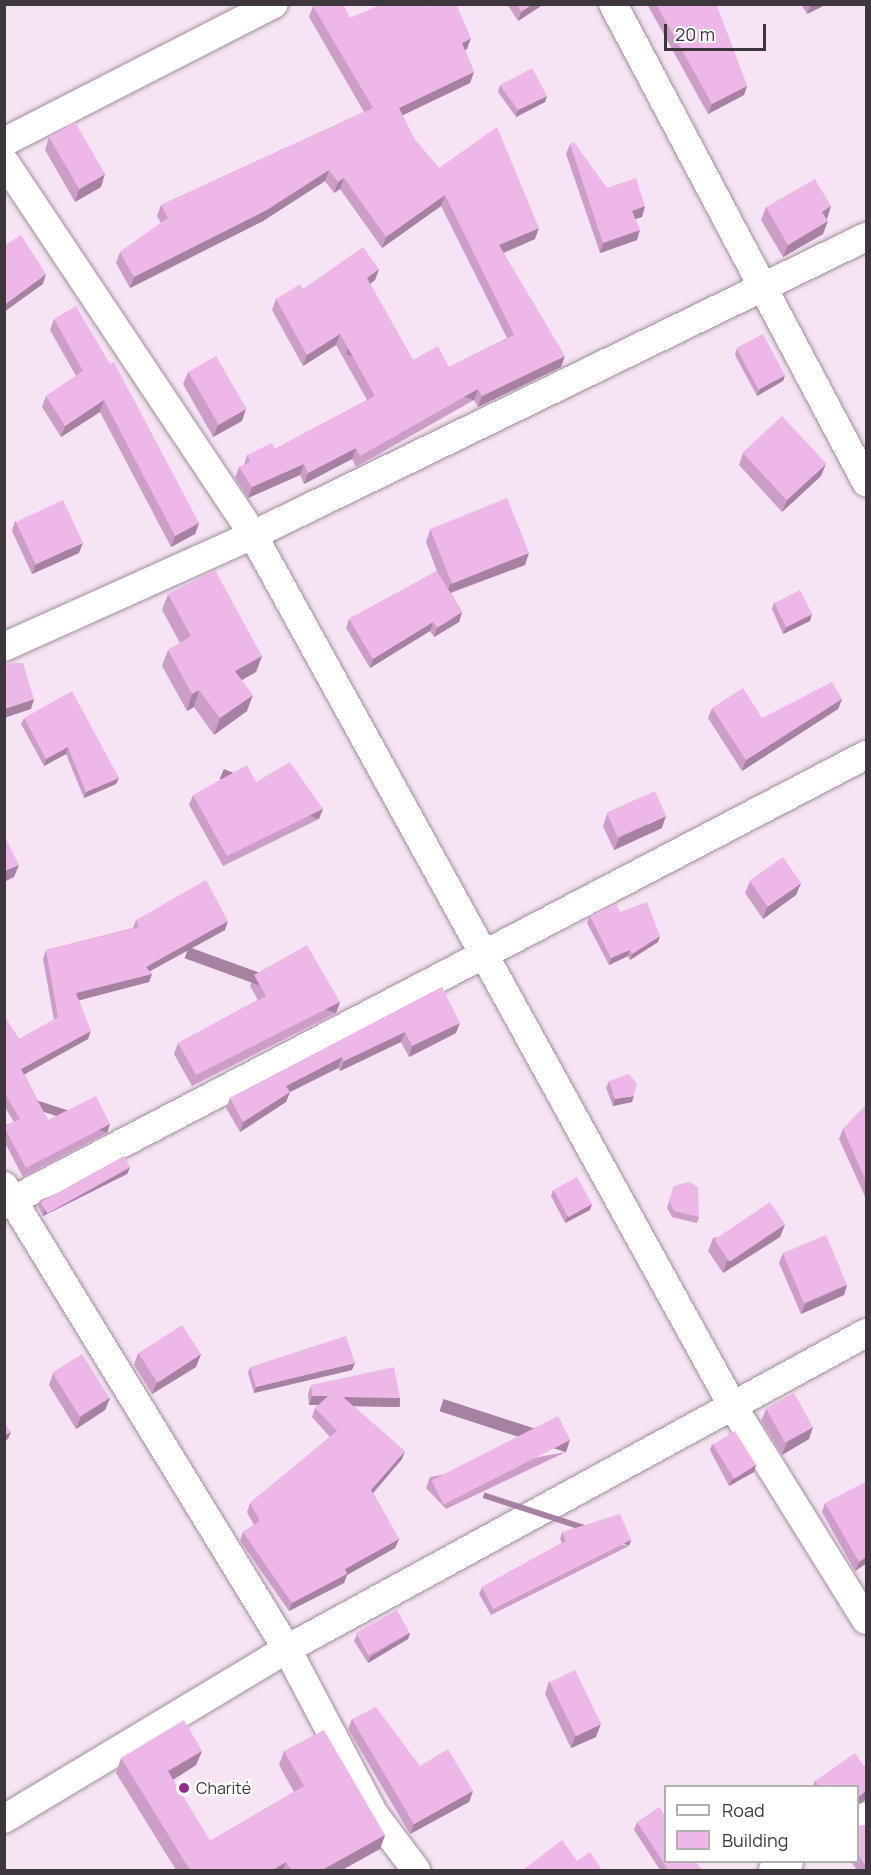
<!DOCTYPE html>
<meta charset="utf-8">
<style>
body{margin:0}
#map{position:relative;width:871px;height:1875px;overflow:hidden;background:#f6e4f4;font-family:Manrope,sans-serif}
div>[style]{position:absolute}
.roads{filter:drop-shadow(0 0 2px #a0909e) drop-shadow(0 0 2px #a0909e)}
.street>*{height:28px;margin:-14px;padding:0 14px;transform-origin:14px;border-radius:14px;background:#fff}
.wall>*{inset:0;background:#cc9ec7}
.shaded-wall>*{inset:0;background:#a681a2;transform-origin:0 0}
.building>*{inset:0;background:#edb8e7;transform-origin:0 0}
.dots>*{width:16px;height:16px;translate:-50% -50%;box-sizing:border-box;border:3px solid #fff;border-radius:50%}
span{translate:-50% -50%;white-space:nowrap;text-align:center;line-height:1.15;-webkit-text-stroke:4.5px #fff;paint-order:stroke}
.poi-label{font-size:16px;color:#3d363c}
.left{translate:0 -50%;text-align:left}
.frame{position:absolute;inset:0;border:6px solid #3d363c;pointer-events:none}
.legend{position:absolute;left:664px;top:1785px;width:195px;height:78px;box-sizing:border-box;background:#fff;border:2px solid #b1afb1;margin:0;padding:8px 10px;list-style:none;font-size:18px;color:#3d363c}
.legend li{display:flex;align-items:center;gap:12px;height:30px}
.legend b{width:30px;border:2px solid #b1afb1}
.scale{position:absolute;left:664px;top:24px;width:102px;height:27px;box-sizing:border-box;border:3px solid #3d363c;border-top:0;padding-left:8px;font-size:18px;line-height:21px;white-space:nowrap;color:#3d363c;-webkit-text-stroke:4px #fff;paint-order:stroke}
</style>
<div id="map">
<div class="roads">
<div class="street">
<div style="left:613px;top:4px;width:541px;rotate:62.11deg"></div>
<div style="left:4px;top:142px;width:303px;rotate:-27.1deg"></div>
<div style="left:4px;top:161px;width:449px;rotate:56.3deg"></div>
<div style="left:253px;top:535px;width:993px;rotate:61.16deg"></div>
<div style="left:732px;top:1405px;width:253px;rotate:58.1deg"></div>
<div style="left:4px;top:647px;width:273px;rotate:-24.2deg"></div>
<div style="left:253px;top:535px;width:682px;rotate:-25.93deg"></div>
<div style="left:4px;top:1186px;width:543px;rotate:58.57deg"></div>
<div style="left:287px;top:1649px;width:187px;rotate:62.2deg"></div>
<div style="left:374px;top:1814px;width:70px;rotate:53.1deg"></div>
<div style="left:4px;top:1205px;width:972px;rotate:-27.57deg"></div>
<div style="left:4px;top:1819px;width:330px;rotate:-31deg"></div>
<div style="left:287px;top:1649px;width:660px;rotate:-28.62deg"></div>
<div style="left:858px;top:1822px;width:10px;rotate:-37deg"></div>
<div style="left:773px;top:1870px;width:18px;rotate:-27deg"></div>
</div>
</div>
<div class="wall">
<div style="clip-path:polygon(507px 4px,544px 4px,518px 21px)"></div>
<div style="clip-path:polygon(647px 4px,716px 4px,747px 86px,744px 95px,708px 114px)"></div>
<div style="clip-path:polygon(801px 4px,827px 4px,807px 14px)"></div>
<div style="clip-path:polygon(313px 6px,350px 18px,424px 7px,467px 49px,465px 50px,474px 72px,470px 83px,402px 115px,415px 140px,439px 168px,535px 239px,504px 253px,561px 367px,478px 407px,474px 400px,356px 467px,352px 459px,304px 484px,300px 475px,248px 498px,235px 478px,239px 467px,244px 465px,247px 455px,275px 449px,367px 400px,336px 345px,303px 366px,272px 310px,276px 299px,303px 289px,379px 269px,375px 280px,370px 284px,413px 360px,449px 367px,507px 338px,441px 206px,382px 248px,340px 189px,334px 193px,325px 181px,263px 221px,130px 288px,116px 263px,120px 252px,161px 223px,157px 216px,161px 205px,364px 112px,309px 17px)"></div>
<div style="clip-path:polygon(500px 85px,545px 102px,516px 117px,498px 92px)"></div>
<div style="clip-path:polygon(49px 137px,101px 187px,75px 202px,45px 150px)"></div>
<div style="clip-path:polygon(570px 144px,607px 188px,645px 206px,642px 217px,635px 219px,637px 240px,600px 253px,566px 154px)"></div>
<div style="clip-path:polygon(831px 206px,826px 219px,823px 234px,783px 257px,761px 220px,766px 207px)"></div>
<div style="clip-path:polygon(54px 319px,199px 523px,195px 534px,171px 547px,100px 412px,61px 437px,42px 407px,46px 396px,76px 376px,50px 330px)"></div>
<div style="clip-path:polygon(737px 348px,785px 375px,783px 381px,757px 396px,735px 355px)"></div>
<div style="clip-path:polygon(188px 372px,242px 421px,213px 437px,183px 384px)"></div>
<div style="clip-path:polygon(743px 453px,821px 476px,782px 512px,739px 465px)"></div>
<div style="clip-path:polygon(15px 521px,79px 553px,32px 574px,12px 531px)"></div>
<div style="clip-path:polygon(430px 530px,525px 565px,451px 593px,462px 612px,459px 622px,434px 637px,430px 631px,370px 668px,346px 628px,349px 619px,437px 571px,426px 542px)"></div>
<div style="clip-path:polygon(168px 594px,262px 656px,256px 672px,242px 680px,247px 711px,214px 735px,194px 707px,187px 711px,162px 666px,168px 650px,180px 643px,162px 610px)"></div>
<div style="clip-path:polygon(774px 602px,810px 621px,783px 634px,772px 609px)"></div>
<div style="clip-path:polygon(842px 699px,838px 709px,742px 771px,708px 718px,712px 708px,762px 718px)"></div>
<div style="clip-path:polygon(24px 718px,119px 778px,116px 784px,84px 798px,66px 754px,44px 766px,21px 724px)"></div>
<div style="clip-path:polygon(256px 782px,319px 819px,223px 866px,189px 805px,193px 795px)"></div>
<div style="clip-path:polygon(607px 814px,662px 828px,614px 850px,603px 826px)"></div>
<div style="clip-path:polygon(750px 881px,801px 883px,796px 895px,763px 919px,745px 893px)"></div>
<div style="clip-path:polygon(590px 916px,658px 942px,630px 960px,628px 956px,609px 965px,587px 923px)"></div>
<div style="clip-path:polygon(136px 920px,225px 930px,150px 971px,152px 974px,149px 982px,79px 1000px,88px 1039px,24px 1074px,48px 1120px,110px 1124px,107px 1133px,23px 1177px,4px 1141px,4px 1126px,14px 1122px,4px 1106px,4px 1016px,19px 1039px,54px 1020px,43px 959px,46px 950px,133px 928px)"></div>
<div style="clip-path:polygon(254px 975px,340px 1002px,336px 1013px,192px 1086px,174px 1054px,178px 1043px,258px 1000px,250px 986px)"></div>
<div style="clip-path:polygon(442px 987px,456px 1033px,409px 1057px,401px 1042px,340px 1071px,338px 1068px,290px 1092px,286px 1102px,240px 1132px,226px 1108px,230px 1098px)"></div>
<div style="clip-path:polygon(609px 1081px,632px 1102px,613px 1106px,606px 1088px)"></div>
<div style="clip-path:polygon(867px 1104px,867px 1201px,839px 1139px,843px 1129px)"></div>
<div style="clip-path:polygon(130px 1167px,127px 1174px,43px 1216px,38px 1206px,40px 1200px)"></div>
<div style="clip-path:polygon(674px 1186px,699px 1217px,697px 1223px,672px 1217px,667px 1208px)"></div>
<div style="clip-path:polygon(553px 1190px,590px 1210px,565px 1223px,551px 1196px)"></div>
<div style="clip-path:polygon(785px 1224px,780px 1237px,723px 1273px,708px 1251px,713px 1238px)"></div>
<div style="clip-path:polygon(783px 1253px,847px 1285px,844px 1295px,801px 1314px,779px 1263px)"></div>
<div style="clip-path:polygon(138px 1353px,201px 1354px,196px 1367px,152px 1394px,134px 1365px)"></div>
<div style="clip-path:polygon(250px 1367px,352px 1370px,254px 1393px,248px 1373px)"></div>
<div style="clip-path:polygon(53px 1373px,110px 1398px,105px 1410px,76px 1429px,49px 1385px)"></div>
<div style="clip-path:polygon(311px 1385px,400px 1398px,397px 1407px,354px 1406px,402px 1459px,373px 1493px,399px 1539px,395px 1548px,347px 1575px,344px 1583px,289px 1611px,240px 1541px,243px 1532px,254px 1525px,247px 1512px,250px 1503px,330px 1437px,312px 1417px,315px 1408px,318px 1405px,309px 1405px,308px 1394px)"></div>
<div style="clip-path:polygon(766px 1409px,809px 1439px,782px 1455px,761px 1421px)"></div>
<div style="clip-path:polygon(712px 1444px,756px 1465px,754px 1472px,729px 1486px,710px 1450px)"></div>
<div style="clip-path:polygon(566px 1452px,446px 1509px,426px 1488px,430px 1477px)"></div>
<div style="clip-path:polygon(825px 1503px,867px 1563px,855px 1571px,822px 1512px)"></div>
<div style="clip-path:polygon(562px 1532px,629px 1546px,491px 1615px,479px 1594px,482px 1587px,562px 1543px,560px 1539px)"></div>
<div style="clip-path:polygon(410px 1633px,408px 1639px,368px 1663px,354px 1641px,357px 1634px)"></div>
<div style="clip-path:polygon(549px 1681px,596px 1737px,571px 1748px,545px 1694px)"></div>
<div style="clip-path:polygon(352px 1719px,420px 1766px,473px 1791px,469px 1802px,410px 1834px,348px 1729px)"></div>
<div style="clip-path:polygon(202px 1751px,196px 1765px,173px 1780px,210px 1841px,294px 1792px,279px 1765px,284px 1751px,385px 1835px,380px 1849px,342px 1870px,176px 1870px,116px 1773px,121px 1758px)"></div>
<div style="clip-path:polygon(867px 1764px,867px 1801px,865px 1800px,858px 1805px,858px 1786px,813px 1786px,815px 1781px,864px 1766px)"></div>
<div style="clip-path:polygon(637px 1822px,702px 1870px,660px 1870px,634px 1830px)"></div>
<div style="clip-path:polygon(867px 1825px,867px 1870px,857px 1870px,851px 1862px,858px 1862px,858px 1826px)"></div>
</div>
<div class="shaded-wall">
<div style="clip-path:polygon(533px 4px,544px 4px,518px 21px,521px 12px)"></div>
<div style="clip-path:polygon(811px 4px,827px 4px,807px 14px)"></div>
<div style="clip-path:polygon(471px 38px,467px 49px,458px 54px,462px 43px)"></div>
<div style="clip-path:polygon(474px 72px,470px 83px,395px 119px,399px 108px)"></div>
<div style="clip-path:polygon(747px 86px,744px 95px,708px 114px,712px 104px)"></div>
<div style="clip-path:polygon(547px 96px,545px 102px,516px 117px,518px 110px)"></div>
<div style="clip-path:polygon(329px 170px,325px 181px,263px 221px,130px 288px,134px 277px)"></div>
<div style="clip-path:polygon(105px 174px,101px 187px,75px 202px,79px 190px)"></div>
<div style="clip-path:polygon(344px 178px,340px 189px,334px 193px,338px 182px)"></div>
<div style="clip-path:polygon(445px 195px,441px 206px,382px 248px,386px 237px)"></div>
<div style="clip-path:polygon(645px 206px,642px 217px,629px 221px,632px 211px)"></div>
<div style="clip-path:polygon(831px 206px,827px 219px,818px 224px,822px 212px)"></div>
<div style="clip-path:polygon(828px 221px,823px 234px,783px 257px,788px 245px)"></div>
<div style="clip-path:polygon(539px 228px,535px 239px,495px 256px,499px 245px)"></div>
<div style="clip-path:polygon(640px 230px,637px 240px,600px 253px,603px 243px)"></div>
<div style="clip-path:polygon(379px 269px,375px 280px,363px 289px,367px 278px)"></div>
<div style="clip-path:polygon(46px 274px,43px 284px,4px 312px,4px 305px)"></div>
<div style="clip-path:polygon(340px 334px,336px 345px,303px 366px,307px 355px)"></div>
<div style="clip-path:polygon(565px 356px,561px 367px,478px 407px,482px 396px)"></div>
<div style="clip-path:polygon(785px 375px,783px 381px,757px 396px,760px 389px)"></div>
<div style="left:478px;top:389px;width:12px;height:136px;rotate:110deg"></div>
<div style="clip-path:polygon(104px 400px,100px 412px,61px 437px,65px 426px)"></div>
<div style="clip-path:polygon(246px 409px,242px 421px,213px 437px,218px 425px)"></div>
<div style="clip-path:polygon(356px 448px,352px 459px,304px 484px,308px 473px)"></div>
<div style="clip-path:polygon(304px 464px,300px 475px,248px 498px,252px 487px)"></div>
<div style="clip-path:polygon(826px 464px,821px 476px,782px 512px,787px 500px)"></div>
<div style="clip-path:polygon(199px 523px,195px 534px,171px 547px,175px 536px)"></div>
<div style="clip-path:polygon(83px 543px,79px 553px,32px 574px,36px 564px)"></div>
<div style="clip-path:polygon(529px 553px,525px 565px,446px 594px,451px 583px)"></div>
<div style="clip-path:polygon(462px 612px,459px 622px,434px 637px,437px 628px)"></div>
<div style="clip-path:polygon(812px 614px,810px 621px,783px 634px,786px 627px)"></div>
<div style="clip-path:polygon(433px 622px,430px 631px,370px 668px,373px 659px)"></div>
<div style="clip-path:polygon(262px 656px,256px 672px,229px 687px,235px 671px)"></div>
<div style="clip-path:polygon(199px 690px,194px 707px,187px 711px,192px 694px)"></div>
<div style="clip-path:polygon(253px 695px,247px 711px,214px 735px,220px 718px)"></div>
<div style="clip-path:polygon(34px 699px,31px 709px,4px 718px,4px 709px)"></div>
<div style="clip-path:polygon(842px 699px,838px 709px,742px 771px,746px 760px)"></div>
<div style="clip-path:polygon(68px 747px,66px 754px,44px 766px,46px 759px)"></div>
<div style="clip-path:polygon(119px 778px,116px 784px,84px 798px,86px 792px)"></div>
<div style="left:323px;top:809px;width:11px;height:107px;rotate:112deg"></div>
<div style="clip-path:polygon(666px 816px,662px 828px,614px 850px,619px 838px)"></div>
<div style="clip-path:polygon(19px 865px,14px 877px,4px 882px,4px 871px)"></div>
<div style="clip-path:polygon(801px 883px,796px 895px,763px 919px,767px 907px)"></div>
<div style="clip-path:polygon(228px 921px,225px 930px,143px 975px,146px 967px)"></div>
<div style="clip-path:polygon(660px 936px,658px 942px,630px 960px,632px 954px)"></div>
<div style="clip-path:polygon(630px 950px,628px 956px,609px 965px,611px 958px)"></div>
<div style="clip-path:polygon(152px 974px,149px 982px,73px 1002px,76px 993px)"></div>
<div style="left:340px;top:1002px;width:12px;height:161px;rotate:110deg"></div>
<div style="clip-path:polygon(460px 1023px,456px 1033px,409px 1057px,412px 1046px)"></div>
<div style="clip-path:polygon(91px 1031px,88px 1039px,18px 1078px,21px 1069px)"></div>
<div style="clip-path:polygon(405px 1032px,401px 1042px,340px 1071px,344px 1061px)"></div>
<div style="clip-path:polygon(342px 1057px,338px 1068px,282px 1096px,286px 1086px)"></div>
<div style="clip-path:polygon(290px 1092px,286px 1102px,240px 1132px,243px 1122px)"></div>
<div style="clip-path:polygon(634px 1096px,632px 1102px,613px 1106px,615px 1099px)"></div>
<div style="left:110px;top:1124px;width:9px;height:95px;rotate:108deg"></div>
<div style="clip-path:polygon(130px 1167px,127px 1174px,43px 1216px,45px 1210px)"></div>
<div style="clip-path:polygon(592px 1204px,590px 1210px,565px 1223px,567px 1217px)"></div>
<div style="clip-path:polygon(785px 1224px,780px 1237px,723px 1273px,727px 1261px)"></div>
<div style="clip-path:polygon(847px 1285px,844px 1295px,801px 1314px,805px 1304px)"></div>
<div style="clip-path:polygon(201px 1354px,196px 1367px,152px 1394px,157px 1382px)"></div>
<div style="clip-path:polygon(355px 1363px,352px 1370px,254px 1393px,256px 1387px)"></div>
<div style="clip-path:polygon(312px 1396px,328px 1396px,324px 1405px,309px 1405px)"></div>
<div style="left:343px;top:1397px;width:57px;height:9px;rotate:1deg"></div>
<div style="clip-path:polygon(110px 1398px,105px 1410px,76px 1429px,81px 1416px)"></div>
<div style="clip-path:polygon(813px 1427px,809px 1439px,782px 1455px,787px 1442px)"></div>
<div style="clip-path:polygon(11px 1432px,8px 1439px,4px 1441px,4px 1435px)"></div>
<div style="left:570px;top:1440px;width:13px;height:133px;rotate:108deg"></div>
<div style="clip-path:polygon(405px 1451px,402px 1459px,368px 1499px,371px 1490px)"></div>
<div style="clip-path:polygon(756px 1465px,754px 1472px,729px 1486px,732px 1480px)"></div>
<div style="clip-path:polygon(399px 1539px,395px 1548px,347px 1575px,344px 1583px,289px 1611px,292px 1603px,345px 1569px)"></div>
<div style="left:631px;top:1540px;width:6px;height:154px;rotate:108deg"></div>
<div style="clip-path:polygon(867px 1556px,867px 1563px,855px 1571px,859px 1562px)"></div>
<div style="clip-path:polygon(410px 1633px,408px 1639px,368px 1663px,370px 1657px)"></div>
<div style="clip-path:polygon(601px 1724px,596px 1737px,571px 1748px,575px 1736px)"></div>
<div style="clip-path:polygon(202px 1751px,196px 1765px,163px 1786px,168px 1771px)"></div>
<div style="clip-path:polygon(867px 1790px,867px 1794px,865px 1800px,858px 1805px,858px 1797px)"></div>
<div style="clip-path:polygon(473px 1791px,469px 1802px,410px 1834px,414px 1824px)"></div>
<div style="clip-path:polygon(385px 1835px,380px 1849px,342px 1870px,322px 1870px)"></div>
<div style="clip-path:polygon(286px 1862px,283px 1870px,273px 1870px)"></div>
</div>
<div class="building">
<div style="clip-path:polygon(316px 4px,343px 4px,350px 18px,382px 4px,422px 4px,424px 7px,429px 4px,456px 4px,471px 38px,462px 43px,474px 72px,399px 108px,415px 140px,439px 168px,497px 127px,539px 228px,499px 245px,565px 356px,482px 396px,478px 389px,360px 456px,356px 448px,308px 473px,304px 464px,252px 487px,239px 467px,250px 462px,247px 455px,272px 443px,275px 449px,375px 396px,340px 334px,307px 355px,276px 299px,300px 284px,303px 289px,363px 247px,379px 269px,367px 278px,413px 360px,438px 346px,449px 367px,514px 335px,445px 195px,386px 237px,344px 178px,338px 182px,329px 170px,267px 210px,134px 277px,120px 252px,168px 218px,161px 205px,373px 108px,313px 6px)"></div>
<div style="clip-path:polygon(517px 4px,533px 4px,521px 12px)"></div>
<div style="clip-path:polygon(656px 4px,716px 4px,747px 86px,712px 104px)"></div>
<div style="clip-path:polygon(532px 68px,547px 96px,518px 110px,500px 85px)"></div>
<div style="left:75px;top:122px;width:60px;height:30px;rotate:60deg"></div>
<div style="clip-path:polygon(574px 142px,607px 188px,636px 178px,645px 206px,632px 211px,640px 230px,603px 243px,570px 144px)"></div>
<div style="clip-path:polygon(815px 179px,831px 206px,822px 212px,828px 221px,788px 245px,766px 207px)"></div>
<div style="clip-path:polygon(21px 235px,46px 274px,4px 305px,4px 246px)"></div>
<div style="clip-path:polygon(76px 306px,110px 364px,114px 362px,199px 523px,175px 536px,104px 400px,65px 426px,46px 396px,83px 371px,54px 319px)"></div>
<div style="left:763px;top:334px;width:47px;height:30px;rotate:62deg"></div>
<div style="left:216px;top:356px;width:61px;height:32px;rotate:60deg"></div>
<div style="left:782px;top:416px;width:65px;height:54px;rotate:47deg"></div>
<div style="left:507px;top:498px;width:59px;height:83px;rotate:68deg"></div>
<div style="left:63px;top:500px;width:47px;height:52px;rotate:65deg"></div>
<div style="clip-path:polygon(215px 570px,262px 656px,235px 671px,253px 695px,220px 718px,199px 690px,192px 694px,168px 650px,191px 636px,168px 594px)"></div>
<div style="clip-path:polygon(437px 571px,462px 612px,437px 628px,433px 622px,373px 659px,349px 619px)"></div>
<div style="left:800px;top:590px;width:27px;height:29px;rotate:63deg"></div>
<div style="clip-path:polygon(11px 663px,23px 663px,34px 699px,4px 709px,4px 666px)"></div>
<div style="clip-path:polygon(832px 682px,842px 699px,746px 760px,712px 708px,743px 688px,762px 718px)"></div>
<div style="clip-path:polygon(72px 691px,119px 778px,86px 792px,68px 747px,46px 759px,24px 718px)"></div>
<div style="clip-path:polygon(290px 762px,323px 809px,227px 856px,193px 795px,247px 765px,256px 782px)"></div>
<div style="left:655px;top:791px;width:27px;height:53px;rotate:66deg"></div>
<div style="clip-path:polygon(4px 835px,19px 865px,4px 871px)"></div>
<div style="left:783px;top:857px;width:32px;height:41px;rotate:55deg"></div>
<div style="clip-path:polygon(206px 880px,228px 921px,146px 967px,152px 974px,76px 993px,91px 1031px,21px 1069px,48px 1120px,96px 1096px,110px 1124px,26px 1168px,4px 1127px,20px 1119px,4px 1092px,4px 1016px,19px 1039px,58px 1017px,46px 950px,139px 927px,136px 920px)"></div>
<div style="clip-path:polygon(647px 902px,660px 936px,632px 954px,630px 950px,611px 958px,590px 916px,616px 904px,620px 912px)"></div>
<div style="clip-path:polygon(307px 945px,340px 1002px,196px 1075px,178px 1043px,266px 996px,254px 975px)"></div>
<div style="clip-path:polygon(442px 987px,460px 1023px,412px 1046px,405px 1032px,344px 1061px,342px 1057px,286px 1086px,290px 1092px,243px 1122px,230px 1098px)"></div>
<div style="clip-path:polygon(629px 1074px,637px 1084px,634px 1096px,615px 1099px,609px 1081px)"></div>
<div style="clip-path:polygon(867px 1104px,867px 1183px,843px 1129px)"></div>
<div style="left:124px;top:1156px;width:13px;height:95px;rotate:61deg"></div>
<div style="left:577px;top:1177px;width:31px;height:27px;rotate:61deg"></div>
<div style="clip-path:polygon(689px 1182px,698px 1187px,699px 1217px,674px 1211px,669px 1201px,674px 1186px)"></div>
<div style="left:770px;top:1202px;width:27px;height:67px;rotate:56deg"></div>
<div style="left:826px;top:1235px;width:54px;height:47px;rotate:67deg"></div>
<div style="left:182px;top:1325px;width:35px;height:52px;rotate:57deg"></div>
<div style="clip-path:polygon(346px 1336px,355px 1363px,256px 1387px,250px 1367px)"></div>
<div style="left:82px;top:1354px;width:52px;height:35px;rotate:58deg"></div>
<div style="clip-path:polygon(394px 1367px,400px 1398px,343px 1397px,405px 1451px,371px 1490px,399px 1539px,345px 1569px,347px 1574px,292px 1603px,243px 1532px,260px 1521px,250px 1503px,337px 1431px,315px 1408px,328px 1396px,312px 1396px,311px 1385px)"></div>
<div style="left:794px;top:1393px;width:39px;height:32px;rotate:61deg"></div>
<div style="left:558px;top:1416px;width:27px;height:142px;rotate:63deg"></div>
<div style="clip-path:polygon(4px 1422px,11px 1432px,4px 1435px)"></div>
<div style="left:735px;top:1431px;width:40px;height:26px;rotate:58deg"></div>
<div style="clip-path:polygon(867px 1481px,867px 1556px,859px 1562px,825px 1503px)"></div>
<div style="clip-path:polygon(620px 1514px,631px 1540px,493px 1609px,482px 1587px,566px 1541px,562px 1532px)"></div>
<div style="left:397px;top:1610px;width:26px;height:47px;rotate:61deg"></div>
<div style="left:575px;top:1670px;width:60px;height:28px;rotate:64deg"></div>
<div style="clip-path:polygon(376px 1707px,420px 1766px,448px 1749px,473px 1791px,414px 1824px,352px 1719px)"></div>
<div style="clip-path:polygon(184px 1720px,202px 1751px,168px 1771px,210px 1841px,304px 1786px,284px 1751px,324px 1730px,385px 1835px,322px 1870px,292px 1870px,286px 1862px,273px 1870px,190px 1870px,121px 1758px)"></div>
<div style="clip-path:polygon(855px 1753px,864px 1766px,867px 1764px,867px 1790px,858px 1797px,858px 1786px,819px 1786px,815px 1781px)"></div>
<div style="clip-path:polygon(659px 1807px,666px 1817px,666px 1862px,696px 1862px,702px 1870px,663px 1870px,667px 1868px,637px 1822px)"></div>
<div style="clip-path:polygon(867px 1825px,867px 1868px,858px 1854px,858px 1826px)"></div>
<div style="clip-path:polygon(562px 1840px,577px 1861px,590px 1852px,602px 1870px,523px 1870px)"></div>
</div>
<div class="dots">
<div style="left:184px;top:1788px;background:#91298d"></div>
</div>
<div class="poi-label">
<span class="left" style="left:196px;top:1788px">Charité</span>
</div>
<div class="frame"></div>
<ul class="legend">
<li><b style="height:8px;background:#fff"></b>Road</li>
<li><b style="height:16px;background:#edb8e7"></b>Building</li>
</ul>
<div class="scale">20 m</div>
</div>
